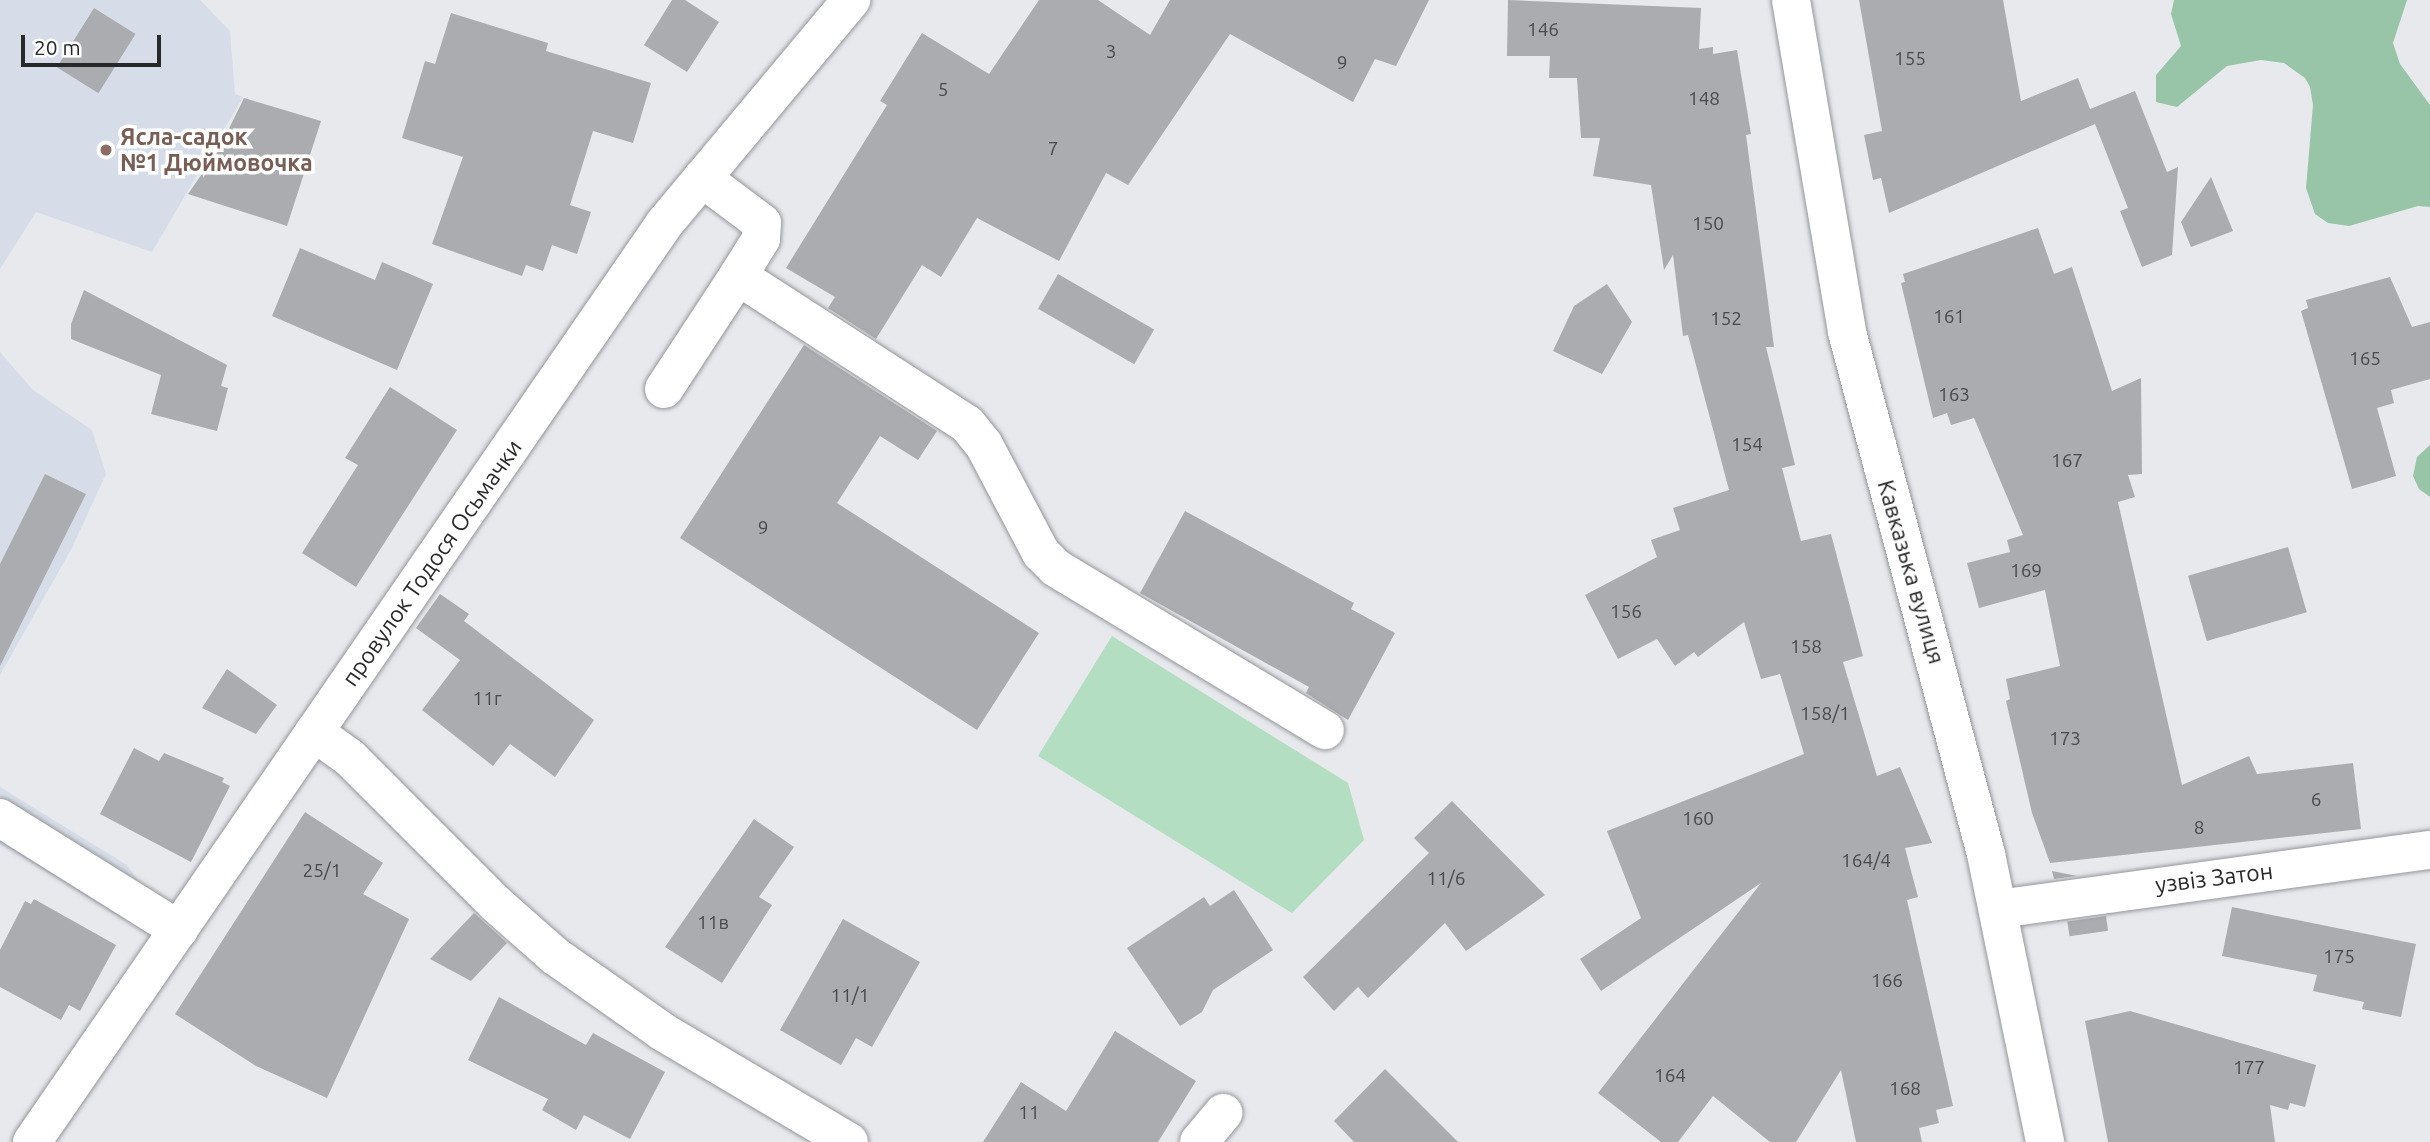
<!DOCTYPE html>
<meta charset="utf-8">
<style>
body{margin:0}
#map{position:relative;width:2430px;height:1142px;overflow:hidden;background:#e7e9ed;font-family:Ubuntu,sans-serif}
div>[style]{position:absolute}
.built>*{inset:0;background:#d7dde8}
.green>*{inset:0;background:#b4dec2}
.forest>*{inset:0;background:#98c4a8}
.building>*{inset:0;background:#aaacaf;transform-origin:0 0}
.roads{filter:drop-shadow(0 0 2px #94969a) drop-shadow(0 0 2px #94969a)}
.minor>*{height:38px;margin:-19px;padding:0 19px;transform-origin:19px;border-radius:19px;background:#fff}
.dots>*{width:19px;height:19px;translate:-50% -50%;box-sizing:border-box;border:4px solid #fff;border-radius:50%}
span{translate:-50% -50%;white-space:nowrap;text-align:center;line-height:1.15;-webkit-text-stroke:7px #fff;paint-order:stroke}
.number-label{font-size:19px;color:#48494a}
.number-label span{-webkit-text-stroke-width:0}
.education-label{font-size:23px;color:#785e54;font-weight:700}
.left{translate:0 -50%;text-align:left}
.street-label{font-size:23px;color:#272829}
.scale{position:absolute;left:21px;top:35px;width:140px;height:32px;box-sizing:border-box;border:4px solid #272829;border-top:0;padding-left:9px;font-size:21px;line-height:24px;white-space:nowrap;color:#272829;-webkit-text-stroke:5px #fff;paint-order:stroke}
</style>
<div id="map">
<div class="built">
<div style="clip-path:polygon(0 0,200px 0,230px 31px,235px 94px,243px 97px,152px 252px,36px 212px,0 269px)"></div>
<div style="clip-path:polygon(0 352px,33px 390px,92px 430px,106px 474px,72px 548px,0 675px)"></div>
<div style="clip-path:polygon(0 787px,127px 865px,144px 889px,124px 920px,0 843px)"></div>
</div>
<div class="green">
<div style="clip-path:polygon(1112px 636px,1348px 783px,1364px 840px,1292px 913px,1038px 756px)"></div>
</div>
<div class="forest">
<div style="clip-path:polygon(2174px 0,2407px 0,2393px 43px,2400px 64px,2430px 105px,2430px 207px,2418px 206px,2349px 226px,2328px 223px,2315px 214px,2306px 188px,2313px 105px,2310px 87px,2305px 78px,2284px 63px,2261px 60px,2227px 66px,2177px 107px,2156px 102px,2156px 75px,2181px 46px,2171px 14px)"></div>
<div style="clip-path:polygon(2430px 445px,2430px 497px,2419px 489px,2413px 476px,2417px 457px)"></div>
</div>
<div class="building">
<div style="clip-path:polygon(672px 0,685px 0,719px 22px,687px 72px,644px 45px)"></div>
<div style="clip-path:polygon(1039px 0,1098px 0,1150px 35px,1170px 0,1429px 0,1396px 66px,1375px 59px,1353px 102px,1230px 34px,1128px 185px,1106px 173px,1059px 261px,977px 218px,941px 277px,922px 265px,876px 339px,828px 308px,835px 297px,786px 268px,887px 105px,880px 101px,922px 33px,989px 74px)"></div>
<div style="clip-path:polygon(1508px 0,1701px 8px,1699px 49px,1713px 47px,1713px 54px,1737px 50px,1751px 134px,1746px 135px,1774px 347px,1766px 347px,1795px 465px,1782px 468px,1801px 541px,1831px 534px,1863px 656px,1843px 662px,1877px 776px,1900px 767px,1932px 843px,1905px 848px,1918px 897px,1907px 900px,1953px 1106px,1936px 1110px,1939px 1123px,1919px 1128px,1922px 1142px,1856px 1142px,1841px 1070px,1796px 1142px,1770px 1142px,1713px 1096px,1678px 1142px,1661px 1142px,1598px 1093px,1761px 883px,1601px 991px,1580px 959px,1641px 918px,1607px 831px,1804px 754px,1780px 674px,1761px 679px,1744px 622px,1698px 657px,1694px 652px,1675px 666px,1657px 639px,1618px 659px,1585px 595px,1657px 557px,1651px 540px,1680px 530px,1673px 508px,1729px 490px,1688px 335px,1683px 336px,1673px 255px,1664px 270px,1651px 185px,1593px 176px,1600px 138px,1581px 138px,1577px 78px,1549px 78px,1550px 56px,1507px 56px)"></div>
<div style="clip-path:polygon(1859px 0,2003px 0,2021px 101px,2078px 78px,2090px 109px,2135px 91px,2167px 172px,2178px 167px,2172px 255px,2142px 267px,2120px 211px,2128px 208px,2095px 124px,1889px 213px,1881px 178px,1873px 180px,1864px 135px,1882px 131px)"></div>
<div style="left:94px;top:8px;width:49px;height:70px;rotate:32deg"></div>
<div style="clip-path:polygon(451px 13px,548px 43px,546px 51px,651px 83px,633px 143px,593px 131px,570px 205px,591px 212px,577px 254px,552px 245px,543px 271px,526px 265px,522px 276px,432px 244px,463px 157px,402px 138px,425px 61px,435px 64px)"></div>
<div style="clip-path:polygon(244px 98px,321px 121px,287px 226px,188px 194px,218px 151px)"></div>
<div style="clip-path:polygon(2211px 177px,2233px 231px,2191px 247px,2181px 222px)"></div>
<div style="clip-path:polygon(2038px 228px,2054px 274px,2072px 267px,2112px 391px,2141px 378px,2142px 474px,2128px 475px,2135px 497px,2118px 502px,2182px 785px,2249px 756px,2257px 774px,2353px 763px,2361px 829px,2050px 863px,2032px 813px,2006px 701px,2010px 699px,2006px 679px,2060px 666px,2045px 590px,1979px 608px,1967px 563px,2010px 552px,2007px 540px,2023px 535px,1974px 418px,1951px 425px,1947px 413px,1933px 418px,1901px 283px,1905px 282px,1903px 274px)"></div>
<div style="clip-path:polygon(300px 248px,375px 280px,382px 262px,433px 284px,397px 370px,272px 316px)"></div>
<div style="left:1058px;top:274px;width:111px;height:40px;rotate:30deg"></div>
<div style="clip-path:polygon(2390px 277px,2412px 327px,2430px 322px,2430px 379px,2391px 390px,2394px 403px,2377px 408px,2396px 476px,2352px 489px,2301px 311px,2308px 308px,2306px 300px)"></div>
<div style="clip-path:polygon(1607px 284px,1632px 322px,1602px 374px,1553px 351px,1574px 306px)"></div>
<div style="clip-path:polygon(84px 290px,227px 365px,221px 386px,228px 388px,217px 431px,151px 414px,161px 375px,71px 339px,71px 324px)"></div>
<div style="clip-path:polygon(804px 345px,937px 431px,918px 460px,880px 436px,837px 503px,1039px 633px,977px 730px,680px 538px)"></div>
<div style="clip-path:polygon(390px 387px,457px 430px,356px 587px,302px 553px,358px 465px,345px 458px)"></div>
<div style="clip-path:polygon(45px 474px,86px 494px,0 666px,0 564px)"></div>
<div style="clip-path:polygon(1185px 511px,1354px 603px,1351px 609px,1395px 633px,1348px 720px,1306px 693px,1309px 687px,1140px 593px)"></div>
<div style="left:2288px;top:547px;width:68px;height:104px;rotate:74deg"></div>
<div style="clip-path:polygon(440px 594px,469px 614px,464px 621px,594px 720px,555px 777px,510px 744px,493px 766px,422px 710px,460px 660px,416px 628px)"></div>
<div style="clip-path:polygon(227px 669px,277px 705px,256px 734px,202px 708px)"></div>
<div style="clip-path:polygon(134px 748px,159px 761px,164px 753px,224px 778px,222px 782px,230px 786px,191px 862px,100px 814px)"></div>
<div style="clip-path:polygon(1452px 801px,1545px 895px,1466px 951px,1445px 923px,1368px 998px,1358px 987px,1334px 1011px,1303px 977px,1429px 853px,1414px 838px)"></div>
<div style="clip-path:polygon(305px 812px,383px 863px,363px 894px,409px 919px,327px 1098px,256px 1066px,175px 1014px)"></div>
<div style="clip-path:polygon(754px 819px,794px 847px,759px 897px,772px 905px,722px 983px,665px 947px)"></div>
<div style="clip-path:polygon(2052px 871px,2077px 876px,2054px 879px)"></div>
<div style="clip-path:polygon(1234px 890px,1273px 950px,1213px 990px,1202px 1012px,1180px 1026px,1127px 948px,1204px 897px,1210px 906px)"></div>
<div style="clip-path:polygon(34px 899px,116px 945px,80px 1011px,69px 1005px,61px 1020px,0 987px,0 950px,25px 901px,31px 904px)"></div>
<div style="clip-path:polygon(2232px 907px,2416px 944px,2401px 1017px,2362px 1009px,2364px 1002px,2313px 991px,2317px 975px,2222px 956px)"></div>
<div style="clip-path:polygon(474px 913px,507px 943px,471px 981px,430px 959px)"></div>
<div style="left:2106px;top:916px;width:15px;height:39px;rotate:82deg"></div>
<div style="clip-path:polygon(843px 919px,920px 962px,872px 1047px,856px 1038px,841px 1065px,780px 1030px)"></div>
<div style="clip-path:polygon(499px 997px,586px 1045px,593px 1033px,665px 1072px,630px 1139px,584px 1115px,576px 1130px,542px 1110px,548px 1099px,468px 1060px)"></div>
<div style="clip-path:polygon(2130px 1011px,2316px 1065px,2305px 1107px,2290px 1103px,2288px 1110px,2270px 1105px,2275px 1142px,2108px 1142px,2085px 1021px)"></div>
<div style="clip-path:polygon(1115px 1031px,1196px 1081px,1158px 1142px,983px 1142px,1021px 1082px,1066px 1111px)"></div>
<div style="clip-path:polygon(1385px 1069px,1458px 1142px,1354px 1142px,1334px 1121px)"></div>
</div>
<div class="roads">
<div class="minor">
<div style="left:1791px;top:0;width:337px;rotate:80.4deg"></div>
<div style="left:1847px;top:332px;width:540px;rotate:75.09deg"></div>
<div style="left:1986px;top:854px;width:294px;rotate:78.4deg"></div>
<div style="left:702px;top:178px;width:75px;rotate:36.9deg"></div>
<div style="left:762px;top:223px;width:16px;rotate:94deg"></div>
<div style="left:761px;top:239px;width:44px;rotate:121.9deg"></div>
<div style="left:738px;top:276px;width:273px;rotate:32.9deg"></div>
<div style="left:967px;top:424px;width:27px;rotate:51deg"></div>
<div style="left:984px;top:445px;width:122px;rotate:62.2deg"></div>
<div style="left:1041px;top:553px;width:21px;rotate:45deg"></div>
<div style="left:1056px;top:568px;width:314px;rotate:31.1deg"></div>
<div style="left:664px;top:389px;width:135px;rotate:-56.8deg"></div>
<div style="left:314px;top:732px;width:44px;rotate:35.8deg"></div>
<div style="left:350px;top:758px;width:206px;rotate:45deg"></div>
<div style="left:496px;top:904px;width:79px;rotate:41.4deg"></div>
<div style="left:555px;top:956px;width:132px;rotate:35.1deg"></div>
<div style="left:663px;top:1032px;width:216px;rotate:30.6deg"></div>
<div style="left:0;top:818px;width:211px;rotate:32deg"></div>
<div style="left:1998px;top:909px;width:436px;rotate:-7.8deg"></div>
<div style="left:32px;top:1142px;width:1115px;rotate:-55.45deg"></div>
<div style="left:664px;top:224px;width:292px;rotate:-50.1deg"></div>
<div style="left:1199px;top:1142px;width:38px;rotate:-50deg"></div>
</div>
</div>
<div class="dots">
<div style="left:106px;top:150px;background:#8d6e63"></div>
</div>
<div class="number-label">
<span style="left:1543px;top:30px">146</span>
<span style="left:1111px;top:52px">3</span>
<span style="left:1910px;top:59px">155</span>
<span style="left:1342px;top:63px">9</span>
<span style="left:943px;top:90px">5</span>
<span style="left:1704px;top:99px">148</span>
<span style="left:1053px;top:149px">7</span>
<span style="left:1708px;top:224px">150</span>
<span style="left:1949px;top:317px">161</span>
<span style="left:1726px;top:319px">152</span>
<span style="left:2365px;top:359px">165</span>
<span style="left:1954px;top:395px">163</span>
<span style="left:1747px;top:445px">154</span>
<span style="left:2067px;top:461px">167</span>
<span style="left:763px;top:528px">9</span>
<span style="left:2026px;top:571px">169</span>
<span style="left:1626px;top:612px">156</span>
<span style="left:1806px;top:647px">158</span>
<span style="left:487px;top:699px">11г</span>
<span style="left:1825px;top:714px">158/1</span>
<span style="left:2065px;top:739px">173</span>
<span style="left:2316px;top:800px">6</span>
<span style="left:1698px;top:819px">160</span>
<span style="left:2199px;top:828px">8</span>
<span style="left:1866px;top:861px">164/4</span>
<span style="left:322px;top:871px">25/1</span>
<span style="left:1446px;top:879px">11/6</span>
<span style="left:713px;top:923px">11в</span>
<span style="left:2339px;top:957px">175</span>
<span style="left:1887px;top:981px">166</span>
<span style="left:850px;top:996px">11/1</span>
<span style="left:2249px;top:1068px">177</span>
<span style="left:1670px;top:1076px">164</span>
<span style="left:1905px;top:1089px">168</span>
<span style="left:1029px;top:1113px">11</span>
</div>
<div class="education-label">
<span class="left" style="left:120px;top:150px">Ясла-садок<br>№1 Дюймовочка</span>
</div>
<div class="street-label">
<span style="left:432px;top:563px;rotate:-55deg">провулок Тодося Осьмачки</span>
<span style="left:1911px;top:572px;rotate:74deg">Кавказька вулиця</span>
<span style="left:2214px;top:878px;rotate:-7deg">узвіз Затон</span>
</div>
<div class="scale">20 m</div>
</div>
